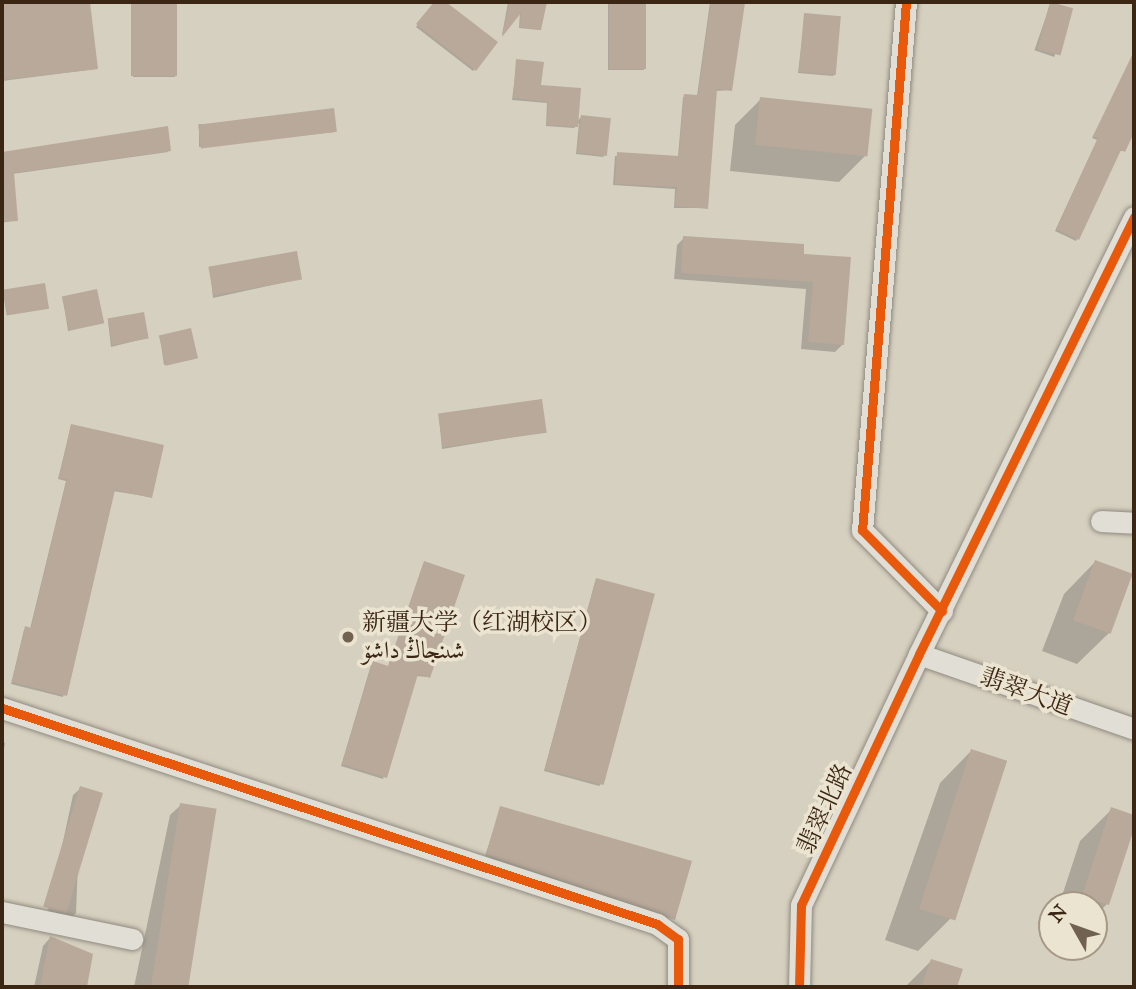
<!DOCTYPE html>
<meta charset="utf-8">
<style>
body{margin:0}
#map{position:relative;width:1136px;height:989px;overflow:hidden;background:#d6d0c0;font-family:"IM FELL Great Primer",Amiri,"Noto Serif SC",serif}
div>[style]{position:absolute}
.shadow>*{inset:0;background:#0003;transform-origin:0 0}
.building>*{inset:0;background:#b9a99b;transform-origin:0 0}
.roads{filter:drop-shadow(0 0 2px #908a7f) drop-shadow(0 0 2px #908a7f)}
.minor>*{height:21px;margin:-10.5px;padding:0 10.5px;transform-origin:10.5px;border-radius:10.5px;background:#e0ded5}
.cycleway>*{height:9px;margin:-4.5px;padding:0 4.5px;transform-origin:4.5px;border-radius:4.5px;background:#e8590c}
.dots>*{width:19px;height:19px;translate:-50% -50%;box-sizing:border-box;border:4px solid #ebe4d0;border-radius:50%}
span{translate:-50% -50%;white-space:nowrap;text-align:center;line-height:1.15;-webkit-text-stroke:7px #ebe4d0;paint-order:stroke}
.poi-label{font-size:24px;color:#3b2513}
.left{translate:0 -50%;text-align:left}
.street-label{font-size:24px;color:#3b2513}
.frame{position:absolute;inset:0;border:4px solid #3b2513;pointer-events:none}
.north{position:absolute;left:1038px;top:891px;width:70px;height:70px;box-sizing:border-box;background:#ebe4d0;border:2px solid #a59884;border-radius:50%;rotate:310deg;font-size:19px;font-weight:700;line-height:28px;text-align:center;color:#3b2513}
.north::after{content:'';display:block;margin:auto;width:24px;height:32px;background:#716150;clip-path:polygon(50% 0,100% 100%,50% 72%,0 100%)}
</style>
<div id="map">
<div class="shadow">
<div style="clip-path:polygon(2px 2px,89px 2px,96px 69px,2px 81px)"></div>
<div style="left:133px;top:2px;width:42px;height:75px"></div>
<div style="clip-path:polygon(436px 2px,443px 2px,496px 43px,473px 71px,416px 27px)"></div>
<div style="clip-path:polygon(508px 2px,545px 2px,540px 30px,519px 28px,520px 11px,502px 35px)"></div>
<div style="left:608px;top:2px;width:36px;height:68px"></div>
<div style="clip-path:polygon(710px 2px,743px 5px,731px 90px,716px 91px,706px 208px,674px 208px,675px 189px,613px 185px,615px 156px,678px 157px,683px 97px,697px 96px)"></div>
<div style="left:1051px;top:2px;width:21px;height:51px;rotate:19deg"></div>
<div style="clip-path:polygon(805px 14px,835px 74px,833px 76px,798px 73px)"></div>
<div style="clip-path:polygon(1134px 58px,1134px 129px,1124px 151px,1118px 151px,1076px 241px,1055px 231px,1097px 140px,1092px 138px)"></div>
<div style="clip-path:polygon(517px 61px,577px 122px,581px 117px,604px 157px,576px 154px,579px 123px,574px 128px,546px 126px,547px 103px,512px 100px)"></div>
<div style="clip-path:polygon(761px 99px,865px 156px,839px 182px,730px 171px,735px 125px)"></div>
<div style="clip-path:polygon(199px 124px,335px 132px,199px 147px)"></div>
<div style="clip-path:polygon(167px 128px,168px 152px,12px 174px,16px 220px,2px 223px,2px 154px)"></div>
<div style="clip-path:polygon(684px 238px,802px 255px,843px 344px,835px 352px,801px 349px,806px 289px,674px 279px,677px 245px)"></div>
<div style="clip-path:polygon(210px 270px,300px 279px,213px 298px)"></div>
<div style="clip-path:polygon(63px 298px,102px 322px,68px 331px)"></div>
<div style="clip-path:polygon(108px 321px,147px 338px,111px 347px)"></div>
<div style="clip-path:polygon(160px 337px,194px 359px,164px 365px)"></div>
<div style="clip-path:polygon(439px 417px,545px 432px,442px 449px)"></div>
<div style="clip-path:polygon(71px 426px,150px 497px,113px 491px,63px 697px,11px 684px,24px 630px,30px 629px,66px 481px,58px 479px)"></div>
<div style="clip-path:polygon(1095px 562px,1109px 633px,1077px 664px,1042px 651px,1064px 594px)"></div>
<div style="clip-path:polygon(423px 565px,428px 677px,416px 676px,383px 779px,341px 766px,371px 665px,388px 668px)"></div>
<div style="clip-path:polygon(595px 582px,601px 784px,599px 786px,544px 771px)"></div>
<div style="clip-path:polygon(2px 742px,5px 743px,2px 760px)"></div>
<div style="clip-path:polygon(971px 751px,950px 919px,918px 951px,885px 940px,940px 783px)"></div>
<div style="clip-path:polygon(81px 788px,76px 913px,68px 921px,47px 916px,73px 795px)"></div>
<div style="clip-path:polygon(181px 805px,214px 810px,174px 987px,134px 987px,170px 815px)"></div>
<div style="clip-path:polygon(501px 808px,673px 919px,485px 856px)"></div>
<div style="clip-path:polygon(1112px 809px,1134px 817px,1134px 823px,1107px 904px,1094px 917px,1094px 905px,1059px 905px,1080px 841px)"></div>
<div style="clip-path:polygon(50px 938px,91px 955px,86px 987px,34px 987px,43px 946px)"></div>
<div style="clip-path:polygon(931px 961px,960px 970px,955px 987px,905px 987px)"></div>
</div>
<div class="building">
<div style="clip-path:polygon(2px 2px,90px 2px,98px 69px,2px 80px)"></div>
<div style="left:131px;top:2px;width:46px;height:74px"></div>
<div style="clip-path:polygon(434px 2px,446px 2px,498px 42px,476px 71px,416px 24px)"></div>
<div style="clip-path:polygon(509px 2px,547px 2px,541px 30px,520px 27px,521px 13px,502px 37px)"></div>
<div style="left:609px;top:2px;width:37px;height:67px"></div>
<div style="clip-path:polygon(711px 2px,745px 3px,732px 91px,717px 89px,708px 209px,675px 206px,677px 187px,615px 184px,617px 152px,679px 156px,684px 94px,698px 95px)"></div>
<div style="left:1050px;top:2px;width:24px;height:49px;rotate:15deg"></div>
<div style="left:804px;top:13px;width:37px;height:59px;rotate:5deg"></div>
<div style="clip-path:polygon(1134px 51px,1134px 133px,1125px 152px,1121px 150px,1079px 240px,1056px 229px,1098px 138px,1093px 136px)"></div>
<div style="clip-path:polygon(516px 59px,544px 62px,541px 85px,581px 88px,578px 127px,547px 125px,548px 102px,513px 98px)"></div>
<div style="left:760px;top:97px;width:113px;height:48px;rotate:6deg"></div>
<div style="left:334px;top:108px;width:24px;height:137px;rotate:83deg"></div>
<div style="left:581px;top:115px;width:30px;height:38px;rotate:6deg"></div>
<div style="clip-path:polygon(168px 126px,171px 151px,14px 173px,18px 221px,2px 222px,2px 152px)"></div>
<div style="clip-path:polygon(683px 236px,804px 244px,804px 254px,851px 257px,844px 345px,808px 342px,813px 282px,681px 273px)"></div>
<div style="left:297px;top:251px;width:29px;height:90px;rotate:80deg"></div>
<div style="left:45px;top:283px;width:26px;height:43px;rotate:81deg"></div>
<div style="left:97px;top:289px;width:35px;height:36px;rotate:78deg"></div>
<div style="left:144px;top:312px;width:27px;height:37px;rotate:80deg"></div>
<div style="left:191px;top:328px;width:31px;height:33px;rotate:77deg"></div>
<div style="left:542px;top:399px;width:34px;height:105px;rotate:82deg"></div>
<div style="clip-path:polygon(71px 424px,164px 445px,152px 498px,115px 490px,67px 696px,12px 682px,25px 626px,31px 628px,67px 479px,59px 478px)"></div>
<div style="left:1095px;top:560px;width:40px;height:64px;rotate:20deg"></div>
<div style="clip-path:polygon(424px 561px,465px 575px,430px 678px,418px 674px,387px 778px,342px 764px,373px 661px,388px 666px)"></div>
<div style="left:596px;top:578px;width:61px;height:198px;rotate:15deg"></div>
<div style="left:971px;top:749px;width:38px;height:168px;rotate:18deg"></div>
<div style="left:80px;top:786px;width:24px;height:126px;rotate:17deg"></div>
<div style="left:180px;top:803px;width:37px;height:188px;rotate:9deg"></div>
<div style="clip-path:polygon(500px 806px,692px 861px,675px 920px,486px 854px)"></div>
<div style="clip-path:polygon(1111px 807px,1134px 815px,1134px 829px,1109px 905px,1082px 896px)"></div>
<div style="clip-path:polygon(50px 936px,93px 954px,87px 987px,40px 987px)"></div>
<div style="clip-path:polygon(931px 959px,963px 969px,957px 987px,921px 987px)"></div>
</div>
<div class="roads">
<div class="minor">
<div style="left:906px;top:2px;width:530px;rotate:94.76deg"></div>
<div style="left:862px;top:530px;width:114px;rotate:45.4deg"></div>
<div style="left:1101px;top:521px;width:33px;rotate:3deg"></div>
<div style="left:919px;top:654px;width:228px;rotate:19.2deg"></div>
<div style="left:2px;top:708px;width:690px;rotate:18.25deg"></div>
<div style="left:657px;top:924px;width:26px;rotate:36deg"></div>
<div style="left:678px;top:939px;width:48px;rotate:90deg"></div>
<div style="left:2px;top:912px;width:133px;rotate:11.7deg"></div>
<div style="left:799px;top:987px;width:82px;rotate:-88.6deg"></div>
<div style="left:801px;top:905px;width:277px;rotate:-64.8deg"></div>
<div style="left:919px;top:654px;width:487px;rotate:-63.8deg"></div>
</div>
</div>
<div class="cycleway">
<div style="left:906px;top:2px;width:530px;rotate:94.76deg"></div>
<div style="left:862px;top:530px;width:114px;rotate:45.4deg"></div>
<div style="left:2px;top:708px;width:690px;rotate:18.25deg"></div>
<div style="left:657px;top:924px;width:26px;rotate:36deg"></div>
<div style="left:678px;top:939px;width:48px;rotate:90deg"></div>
<div style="left:799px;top:987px;width:82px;rotate:-88.6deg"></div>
<div style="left:801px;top:905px;width:277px;rotate:-64.8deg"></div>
<div style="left:919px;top:654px;width:487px;rotate:-63.8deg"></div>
</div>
<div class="dots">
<div style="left:348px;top:637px;background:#716150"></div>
</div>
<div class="poi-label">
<span class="left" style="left:362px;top:637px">新疆大学（红湖校区）<br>شىنجاڭ داشۆ</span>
</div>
<div class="street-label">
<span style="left:1026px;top:692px;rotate:20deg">翡翠大道</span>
<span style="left:825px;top:809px;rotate:-65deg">翡翠北路</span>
</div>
<div class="frame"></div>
<div class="north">N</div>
</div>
